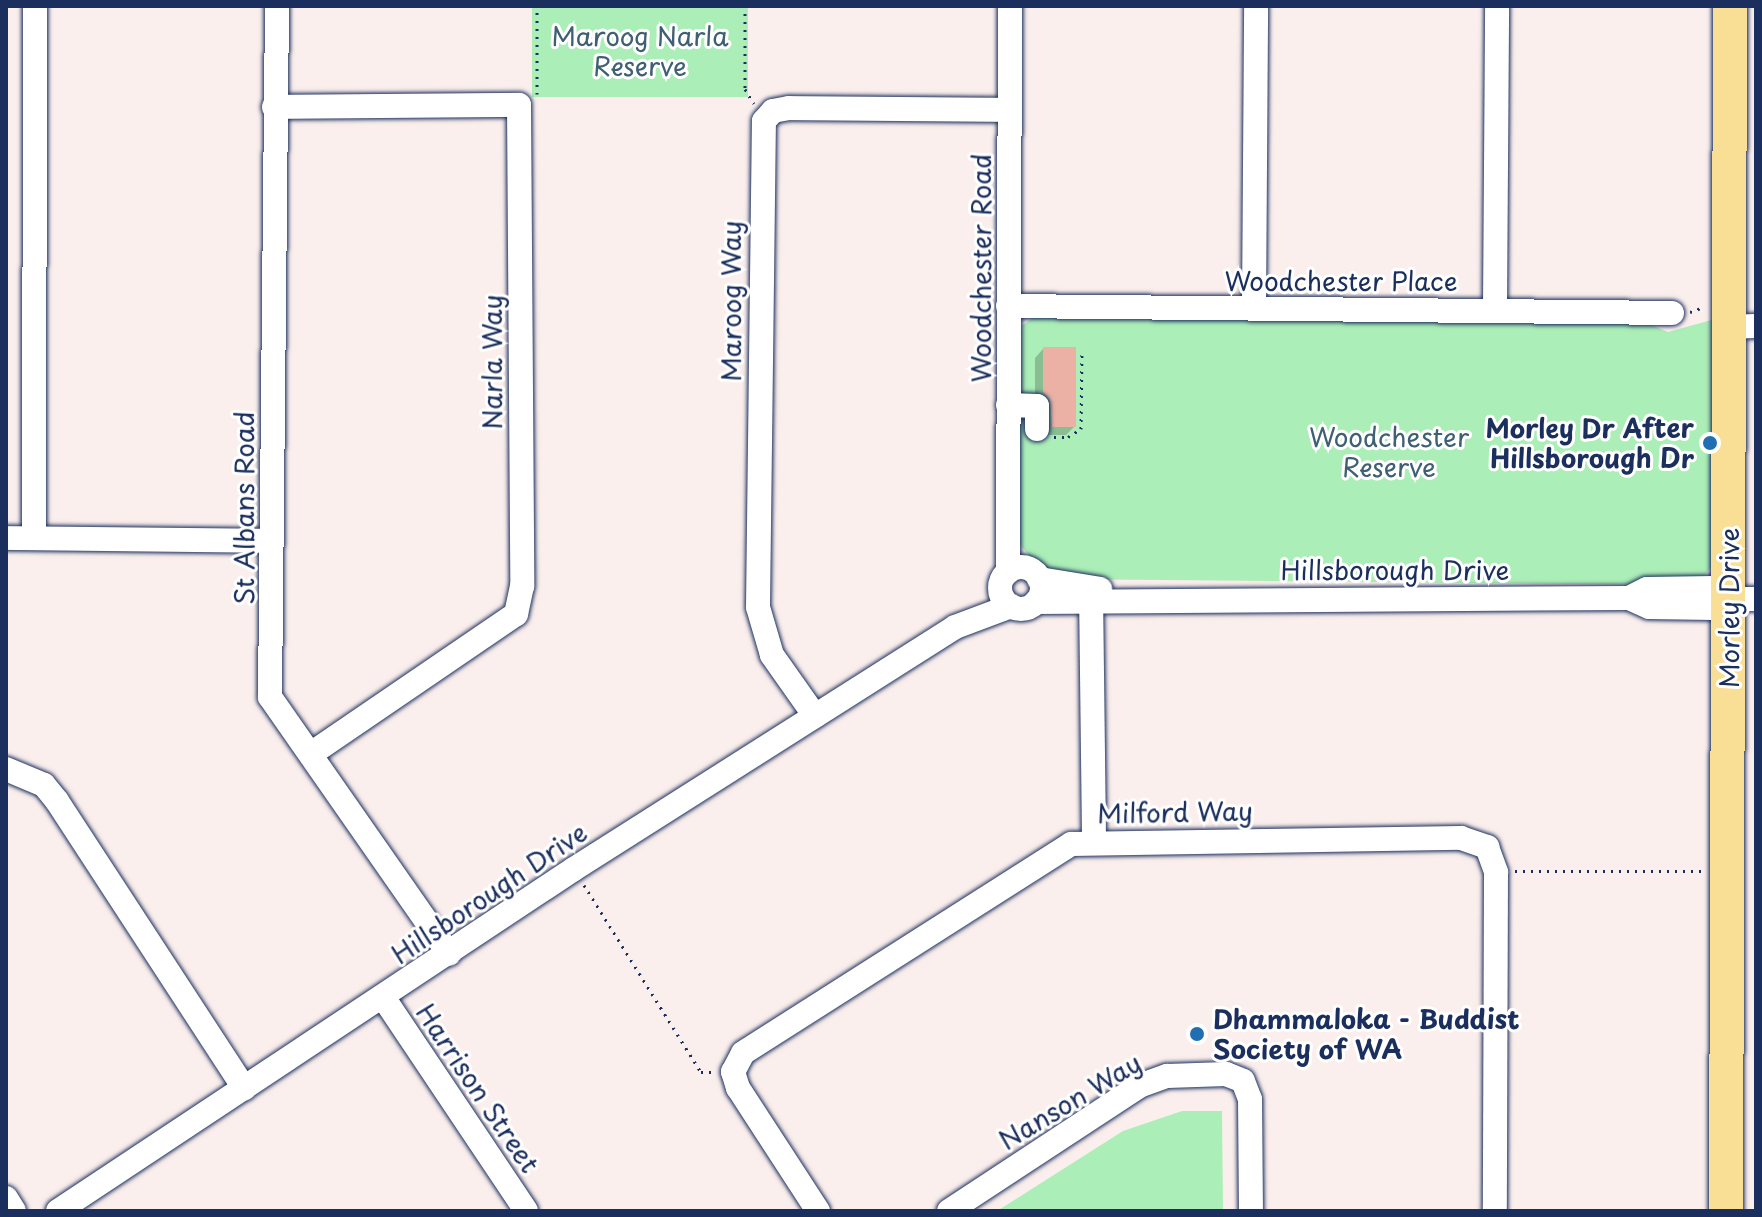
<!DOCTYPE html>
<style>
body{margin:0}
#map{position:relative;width:1762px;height:1217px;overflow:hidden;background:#fbefed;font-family:"Playpen Sans",sans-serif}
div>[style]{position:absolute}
.green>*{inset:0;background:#aceeb7;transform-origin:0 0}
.shadow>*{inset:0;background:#0003}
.building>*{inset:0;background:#ebb1a5}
.path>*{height:3px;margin-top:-1.5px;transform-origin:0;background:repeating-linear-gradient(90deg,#1b2f5e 0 2px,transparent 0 8px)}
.roads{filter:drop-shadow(0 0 2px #1b2f5e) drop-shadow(0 0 2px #1b2f5e)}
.minor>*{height:24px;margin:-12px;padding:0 12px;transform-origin:12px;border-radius:12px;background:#fff}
.minor>.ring{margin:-12px;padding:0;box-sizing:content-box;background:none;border:24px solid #fff;border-radius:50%}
.highway>*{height:34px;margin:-17px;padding:0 17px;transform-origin:17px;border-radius:17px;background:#f9df96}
.dots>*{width:22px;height:22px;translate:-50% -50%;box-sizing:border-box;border:4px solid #fff;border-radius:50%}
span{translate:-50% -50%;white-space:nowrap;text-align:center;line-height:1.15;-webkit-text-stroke:6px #fff;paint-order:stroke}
.park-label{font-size:26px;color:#3f5f74}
.street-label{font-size:26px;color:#1b2f5e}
.poi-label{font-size:26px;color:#1b2f5e;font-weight:700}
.right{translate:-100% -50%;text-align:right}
.left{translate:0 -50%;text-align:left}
.frame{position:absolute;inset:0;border:8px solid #1b2f5e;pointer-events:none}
</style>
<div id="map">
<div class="green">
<div style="left:532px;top:6px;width:216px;height:91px"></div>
<div style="clip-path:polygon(1036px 316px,1642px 321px,1668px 332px,1715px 319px,1716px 560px,1700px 582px,1686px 585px,1050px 579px,1019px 544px,1021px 326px)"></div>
<div style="clip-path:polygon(1182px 1111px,1222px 1111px,1223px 1211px,997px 1211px,1123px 1131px)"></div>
</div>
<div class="shadow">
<div style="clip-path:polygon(1043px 349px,1074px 427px,1066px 435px,1044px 435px,1035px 401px,1035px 358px)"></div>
</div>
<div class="building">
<div style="clip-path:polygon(1043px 347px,1076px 347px,1076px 427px,1052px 427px,1050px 399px,1043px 392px)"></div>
</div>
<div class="path">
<div style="left:745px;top:6px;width:83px;rotate:90deg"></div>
<div style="left:745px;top:89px;width:17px;rotate:59deg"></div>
<div style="left:537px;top:94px;width:88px;rotate:-90deg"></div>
<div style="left:1690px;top:312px;width:15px;rotate:-20deg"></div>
<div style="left:1054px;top:437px;width:14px"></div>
<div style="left:1068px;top:437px;width:15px;rotate:-32deg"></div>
<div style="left:1081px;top:429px;width:79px;rotate:-89.3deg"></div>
<div style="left:1515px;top:871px;width:189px"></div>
<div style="left:584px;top:885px;width:221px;rotate:58deg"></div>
<div style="left:701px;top:1072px;width:12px"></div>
</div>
<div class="roads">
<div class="minor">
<div style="left:277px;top:6px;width:691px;rotate:90.58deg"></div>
<div style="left:270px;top:697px;width:313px;rotate:55.1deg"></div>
<div style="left:274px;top:107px;width:245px;rotate:-0.5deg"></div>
<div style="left:519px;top:105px;width:481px;rotate:89.6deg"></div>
<div style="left:522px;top:586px;width:29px;rotate:102deg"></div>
<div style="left:516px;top:614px;width:248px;rotate:145.7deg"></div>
<div style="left:1008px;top:306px;width:664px;rotate:0.6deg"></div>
<div style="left:1254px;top:309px;width:303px;rotate:-89.6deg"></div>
<div style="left:1495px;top:309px;width:303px;rotate:-89.6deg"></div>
<div style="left:1727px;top:327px;width:29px;rotate:-2deg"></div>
<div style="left:1008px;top:405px;width:29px;rotate:2deg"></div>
<div style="left:1037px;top:406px;width:23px;rotate:90deg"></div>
<div style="left:6px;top:538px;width:266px;rotate:0.6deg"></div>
<div style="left:34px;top:538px;width:532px;rotate:-89.89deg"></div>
<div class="ring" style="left:1000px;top:567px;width:18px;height:18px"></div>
<div style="left:1008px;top:572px;width:566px;rotate:-89.8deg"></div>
<div style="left:1039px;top:579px;width:62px;rotate:9.3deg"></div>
<div style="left:1091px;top:591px;width:249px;rotate:89.3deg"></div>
<div style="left:1629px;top:598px;width:20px;rotate:-27deg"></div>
<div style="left:1647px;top:589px;width:67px;rotate:-0.9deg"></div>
<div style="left:1714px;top:588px;width:19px;rotate:35deg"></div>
<div style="left:1036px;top:602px;width:593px;rotate:-0.39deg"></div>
<div style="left:1629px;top:598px;width:22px;rotate:24deg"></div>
<div style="left:1649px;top:607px;width:64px;rotate:0.9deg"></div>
<div style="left:1713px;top:608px;width:19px;rotate:-28deg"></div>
<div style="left:1730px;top:599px;width:26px"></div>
<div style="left:815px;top:716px;width:75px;rotate:-125.2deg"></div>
<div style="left:772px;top:655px;width:50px;rotate:-106.3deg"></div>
<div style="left:758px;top:607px;width:486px;rotate:-89.3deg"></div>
<div style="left:764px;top:121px;width:13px;rotate:-48deg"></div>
<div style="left:773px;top:111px;width:16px;rotate:-11deg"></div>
<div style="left:789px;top:108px;width:221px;rotate:0.5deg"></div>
<div style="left:6px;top:769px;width:41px;rotate:22.8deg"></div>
<div style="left:44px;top:785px;width:21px;rotate:51deg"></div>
<div style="left:57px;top:801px;width:343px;rotate:56.9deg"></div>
<div style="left:383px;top:997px;width:257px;rotate:56.2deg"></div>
<div style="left:6px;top:1198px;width:15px;rotate:58deg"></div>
<div style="left:58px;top:1211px;width:619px;rotate:-33.54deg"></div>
<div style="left:574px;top:869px;width:451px;rotate:-32.4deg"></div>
<div style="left:955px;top:627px;width:60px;rotate:-20.6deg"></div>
<div style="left:818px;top:1211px;width:147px;rotate:-123deg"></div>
<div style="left:738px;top:1088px;width:17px;rotate:-107deg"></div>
<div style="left:733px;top:1072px;width:21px;rotate:-62deg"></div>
<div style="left:743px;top:1053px;width:389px;rotate:-32.5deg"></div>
<div style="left:1071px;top:844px;width:390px;rotate:-0.9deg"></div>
<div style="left:1461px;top:838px;width:28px;rotate:19deg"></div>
<div style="left:1487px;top:847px;width:27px;rotate:70deg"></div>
<div style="left:1496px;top:872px;width:339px;rotate:90.2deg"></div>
<div style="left:949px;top:1211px;width:227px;rotate:-33.3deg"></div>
<div style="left:1139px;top:1086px;width:30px;rotate:-20deg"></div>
<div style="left:1167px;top:1076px;width:59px;rotate:-1.9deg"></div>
<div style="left:1226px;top:1074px;width:18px;rotate:22deg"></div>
<div style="left:1243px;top:1081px;width:19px;rotate:69deg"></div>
<div style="left:1250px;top:1099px;width:112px;rotate:89.5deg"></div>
</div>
<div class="highway">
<div style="left:1726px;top:1211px;width:1205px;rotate:-89.81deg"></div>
</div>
</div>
<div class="dots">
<div style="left:1710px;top:443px;background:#1f6fb2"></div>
<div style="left:1197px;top:1034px;background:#1f6fb2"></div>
</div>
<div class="park-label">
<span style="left:640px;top:51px">Maroog Narla<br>Reserve</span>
<span style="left:1389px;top:452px">Woodchester<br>Reserve</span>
</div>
<div class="street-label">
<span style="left:981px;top:268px;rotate:-90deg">Woodchester Road</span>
<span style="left:1341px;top:281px">Woodchester Place</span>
<span style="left:731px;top:301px;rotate:-90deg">Maroog Way</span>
<span style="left:492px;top:362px;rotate:-90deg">Narla Way</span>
<span style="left:244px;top:508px;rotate:-90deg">St Albans Road</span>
<span style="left:1395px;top:570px">Hillsborough Drive</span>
<span style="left:1729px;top:608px;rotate:-90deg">Morley Drive</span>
<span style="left:1175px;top:812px;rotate:-1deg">Milford Way</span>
<span style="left:489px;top:893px;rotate:-34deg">Hillsborough Drive</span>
<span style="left:478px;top:1088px;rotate:56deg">Harrison Street</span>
<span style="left:1070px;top:1101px;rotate:-31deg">Nanson Way</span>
</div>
<div class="poi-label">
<span class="right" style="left:1694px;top:443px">Morley Dr After<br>Hillsborough Dr</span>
<span class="left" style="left:1213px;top:1034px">Dhammaloka - Buddist<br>Society of WA</span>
</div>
<div class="frame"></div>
</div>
